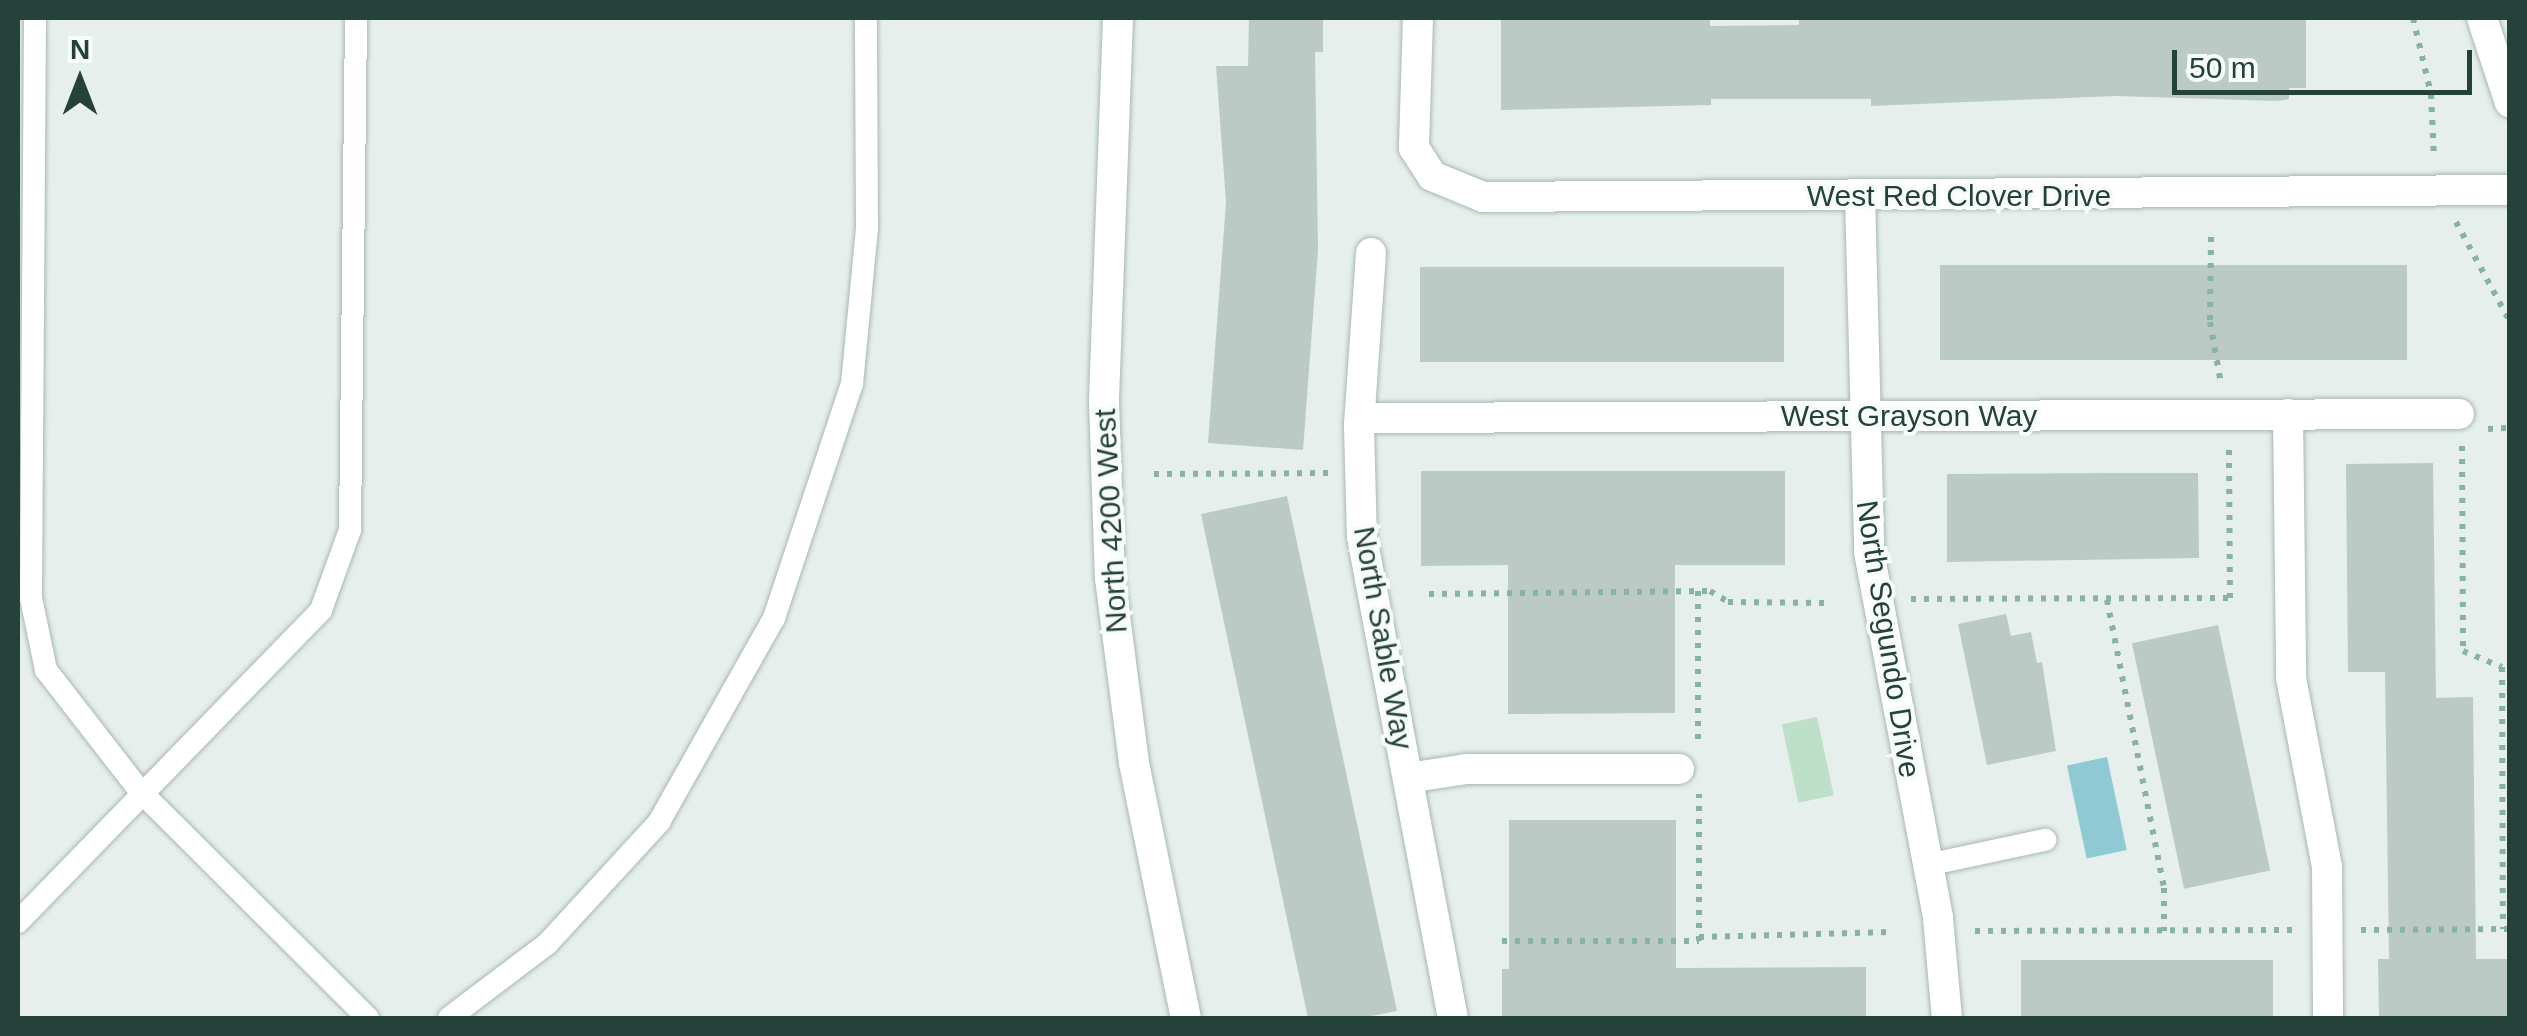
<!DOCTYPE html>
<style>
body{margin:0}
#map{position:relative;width:2527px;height:1036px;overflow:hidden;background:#e6efeb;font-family:Arial,sans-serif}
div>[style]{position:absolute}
.green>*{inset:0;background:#bfe0c8;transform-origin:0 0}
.water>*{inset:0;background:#8ec9d4;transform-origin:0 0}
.building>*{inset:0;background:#bbcac4;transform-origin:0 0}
.path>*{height:6px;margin-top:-3px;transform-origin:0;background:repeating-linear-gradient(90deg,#86b3a5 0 5px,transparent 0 13px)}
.roads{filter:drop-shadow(0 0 2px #a8b8b2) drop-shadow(0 0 2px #a8b8b2)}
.lane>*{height:22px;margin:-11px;padding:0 11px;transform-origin:11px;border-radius:11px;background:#fff}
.street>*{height:30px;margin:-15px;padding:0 15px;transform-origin:15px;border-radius:15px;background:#fff}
span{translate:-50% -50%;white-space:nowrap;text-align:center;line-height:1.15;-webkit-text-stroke:8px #f7fbf9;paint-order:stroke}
.street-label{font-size:30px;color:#24423a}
.frame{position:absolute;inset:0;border:20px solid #24423a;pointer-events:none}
.north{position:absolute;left:30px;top:30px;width:100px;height:100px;-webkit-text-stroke:8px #f7fbf9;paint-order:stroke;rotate:0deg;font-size:28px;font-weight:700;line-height:40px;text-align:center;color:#24423a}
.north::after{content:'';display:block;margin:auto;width:35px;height:45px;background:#24423a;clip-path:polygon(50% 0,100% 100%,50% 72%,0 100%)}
.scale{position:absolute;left:2172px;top:50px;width:300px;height:45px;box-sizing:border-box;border:5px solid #24423a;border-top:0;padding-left:12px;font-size:30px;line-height:35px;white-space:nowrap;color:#24423a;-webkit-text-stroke:8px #f7fbf9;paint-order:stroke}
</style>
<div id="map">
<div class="green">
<div style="left:1817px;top:717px;width:80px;height:36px;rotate:78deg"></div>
</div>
<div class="water">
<div style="left:2107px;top:757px;width:95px;height:41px;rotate:78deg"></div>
</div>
<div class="building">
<div style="clip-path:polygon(1249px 18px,1323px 18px,1323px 52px,1315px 52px,1318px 250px,1303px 450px,1208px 443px,1226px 202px,1216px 66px,1248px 66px)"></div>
<div style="clip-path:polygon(1501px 18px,1710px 18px,1710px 26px,1799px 25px,1799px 18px,2306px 18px,2306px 88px,2289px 88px,2289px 99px,2277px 101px,2116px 96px,1871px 106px,1871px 99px,1711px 99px,1711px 105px,1501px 110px)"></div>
<div style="left:2407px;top:265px;width:95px;height:467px;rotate:90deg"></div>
<div style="left:1784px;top:267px;width:95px;height:364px;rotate:90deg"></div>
<div style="clip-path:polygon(2433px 463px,2436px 698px,2473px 697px,2476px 959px,2510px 959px,2510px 1018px,2379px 1018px,2378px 959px,2389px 959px,2385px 672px,2348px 672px,2346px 464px)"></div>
<div style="clip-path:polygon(1421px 471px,1785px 471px,1785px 565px,1675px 565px,1675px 713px,1508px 714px,1508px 565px,1421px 566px)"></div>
<div style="clip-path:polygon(2114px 473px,2198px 473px,2199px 558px,1947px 562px,1947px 474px)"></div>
<div style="clip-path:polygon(1287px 496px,1397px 1011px,1360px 1018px,1308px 1018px,1201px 514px)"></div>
<div style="clip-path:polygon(2006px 614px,2011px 636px,2031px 632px,2037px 663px,2042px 662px,2056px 751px,1987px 765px,1958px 624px)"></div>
<div style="left:2218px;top:625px;width:251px;height:88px;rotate:78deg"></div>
<div style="clip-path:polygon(1509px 820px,1676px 820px,1676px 968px,1866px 967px,1866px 1018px,1502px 1018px,1502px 969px,1509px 969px)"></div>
<div style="left:2273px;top:960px;width:58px;height:252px;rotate:90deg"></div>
</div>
<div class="path">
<div style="left:2413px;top:18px;width:78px;rotate:76.7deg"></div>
<div style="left:2431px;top:94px;width:64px;rotate:87.3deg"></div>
<div style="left:2456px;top:222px;width:114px;rotate:61.6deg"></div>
<div style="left:2211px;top:237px;width:85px;rotate:90.7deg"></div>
<div style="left:2210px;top:322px;width:63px;rotate:79.9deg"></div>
<div style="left:2488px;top:429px;width:22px;rotate:-3deg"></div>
<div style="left:2462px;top:446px;width:205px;rotate:89.7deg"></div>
<div style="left:2463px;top:651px;width:42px;rotate:22.3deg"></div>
<div style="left:2502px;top:667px;width:262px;rotate:89.8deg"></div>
<div style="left:1154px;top:474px;width:174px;rotate:-0.3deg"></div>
<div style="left:1698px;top:591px;width:150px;rotate:90deg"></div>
<div style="left:1429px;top:594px;width:281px;rotate:-0.6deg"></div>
<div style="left:1710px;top:591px;width:21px;rotate:31deg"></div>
<div style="left:1728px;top:602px;width:97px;rotate:0.6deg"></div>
<div style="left:1911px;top:599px;width:319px;rotate:-0.2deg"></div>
<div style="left:2230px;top:598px;width:148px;rotate:-90.4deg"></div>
<div style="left:2107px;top:600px;width:294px;rotate:78.8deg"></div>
<div style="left:2164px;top:888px;width:43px;rotate:90deg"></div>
<div style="left:2361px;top:930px;width:149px;rotate:-0.4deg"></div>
<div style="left:1975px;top:931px;width:319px;rotate:-0.2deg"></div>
<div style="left:1699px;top:937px;width:192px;rotate:-1.5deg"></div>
<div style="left:1502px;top:941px;width:197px"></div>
<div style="left:1699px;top:941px;width:147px;rotate:-90deg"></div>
</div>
<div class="roads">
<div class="lane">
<div style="left:35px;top:18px;width:580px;rotate:90.4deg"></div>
<div style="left:31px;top:598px;width:74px;rotate:78.2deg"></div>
<div style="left:46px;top:670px;width:153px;rotate:52.2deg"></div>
<div style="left:140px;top:791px;width:322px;rotate:44.9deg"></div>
<div style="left:1927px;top:865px;width:121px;rotate:-12deg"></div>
<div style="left:18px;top:922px;width:435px;rotate:-45.8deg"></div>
<div style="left:321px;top:610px;width:85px;rotate:-70.1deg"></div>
<div style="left:350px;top:530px;width:512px;rotate:-89.33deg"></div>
<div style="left:449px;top:1018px;width:123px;rotate:-37.1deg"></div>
<div style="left:547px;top:944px;width:166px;rotate:-47.4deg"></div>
<div style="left:659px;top:822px;width:234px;rotate:-60.6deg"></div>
<div style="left:774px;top:618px;width:247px;rotate:-71.6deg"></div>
<div style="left:852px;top:384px;width:158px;rotate:-84.5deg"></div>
<div style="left:867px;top:227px;width:209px;rotate:-90.3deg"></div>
</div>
<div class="street">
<div style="left:1118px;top:18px;width:383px;rotate:92.1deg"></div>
<div style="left:1104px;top:401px;width:177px;rotate:88.1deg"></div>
<div style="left:1110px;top:578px;width:187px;rotate:82.6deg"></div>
<div style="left:1134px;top:763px;width:260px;rotate:78.5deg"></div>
<div style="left:1418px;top:18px;width:130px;rotate:91.8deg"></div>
<div style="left:1414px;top:148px;width:33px;rotate:57deg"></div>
<div style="left:1432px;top:176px;width:55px;rotate:22.4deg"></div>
<div style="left:1483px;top:197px;width:1027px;rotate:-0.39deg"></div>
<div style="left:2482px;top:18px;width:89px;rotate:71.8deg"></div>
<div style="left:1860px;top:197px;width:355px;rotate:88.5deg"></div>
<div style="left:1869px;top:552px;width:372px;rotate:79.3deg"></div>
<div style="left:1938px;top:918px;width:100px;rotate:84.9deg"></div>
<div style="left:1371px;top:253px;width:173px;rotate:94deg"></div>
<div style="left:1359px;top:426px;width:111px;rotate:88.5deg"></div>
<div style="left:1362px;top:537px;width:490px;rotate:79.3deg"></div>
<div style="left:2288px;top:414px;width:264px;rotate:89.3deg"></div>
<div style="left:2291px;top:678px;width:191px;rotate:79.2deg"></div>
<div style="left:2327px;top:866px;width:152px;rotate:89.6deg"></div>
<div style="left:1360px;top:418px;width:1099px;rotate:-0.21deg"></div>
<div style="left:1408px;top:778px;width:59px;rotate:-8.8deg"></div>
<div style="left:1466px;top:769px;width:213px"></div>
</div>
</div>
<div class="street-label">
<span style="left:1959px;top:196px">West Red Clover Drive</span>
<span style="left:1909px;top:416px">West Grayson Way</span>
<span style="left:1111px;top:521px;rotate:-93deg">North 4200 West</span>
<span style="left:1383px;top:638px;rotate:80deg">North Sable Way</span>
<span style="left:1888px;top:639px;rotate:81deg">North Segundo Drive</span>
</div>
<div class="frame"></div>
<div class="north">N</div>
<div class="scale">50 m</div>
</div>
